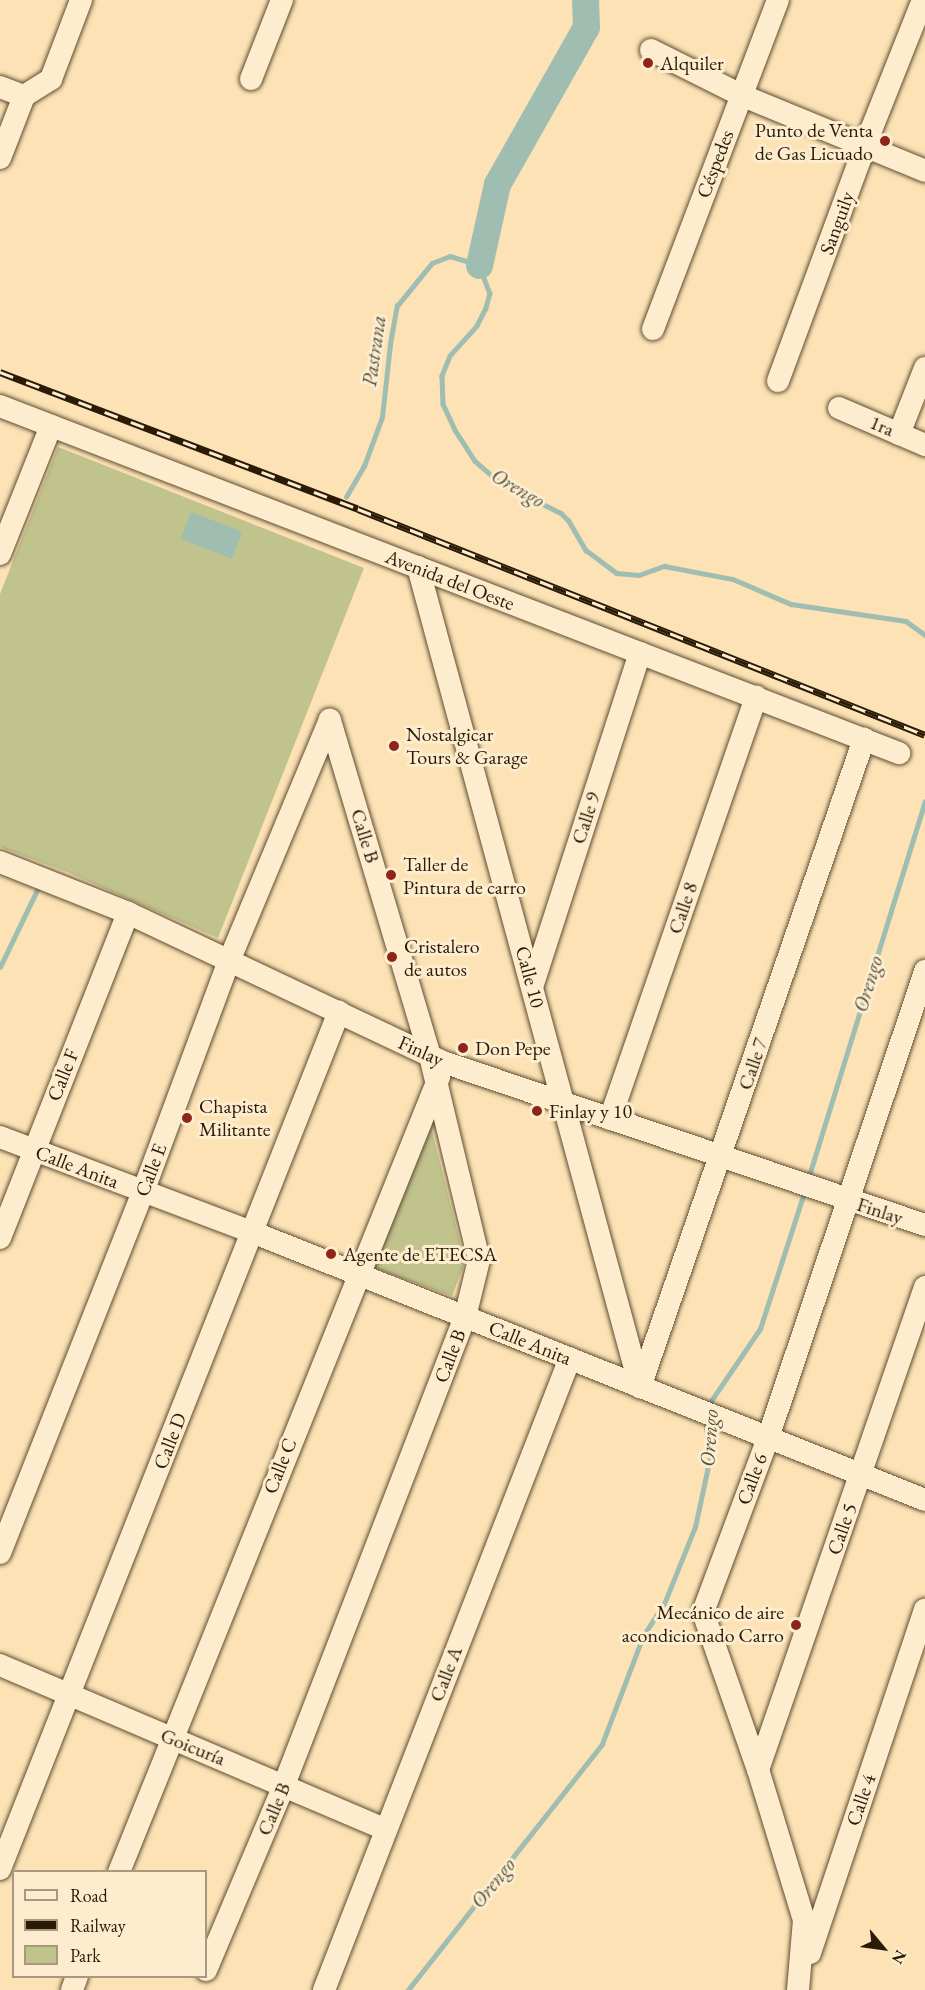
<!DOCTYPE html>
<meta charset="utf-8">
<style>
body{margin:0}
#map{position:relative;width:925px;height:1990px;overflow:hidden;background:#fce2b4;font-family:"EB Garamond",serif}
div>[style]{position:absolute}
.green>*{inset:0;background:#c1c38c}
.water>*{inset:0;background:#9fbdb1;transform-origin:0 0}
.stream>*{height:4.5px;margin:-2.25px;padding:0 2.25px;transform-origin:2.25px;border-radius:2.25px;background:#9fbdb1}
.river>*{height:27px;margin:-13.5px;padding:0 13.5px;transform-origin:13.5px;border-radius:13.5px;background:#9fbdb1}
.roads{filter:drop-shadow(0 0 2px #5e4d32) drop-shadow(0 0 2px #5e4d32)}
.minor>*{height:22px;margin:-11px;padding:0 11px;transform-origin:11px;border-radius:11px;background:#fdecce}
.rail>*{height:7px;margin-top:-3.5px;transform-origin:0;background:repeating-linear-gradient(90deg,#fdecce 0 14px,#291b06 0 28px);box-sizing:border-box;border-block:2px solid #291b06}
.dots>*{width:16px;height:16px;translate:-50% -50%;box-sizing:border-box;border:3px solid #fdecce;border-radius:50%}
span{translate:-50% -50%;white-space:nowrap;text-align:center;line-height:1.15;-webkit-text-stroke:6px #fdecce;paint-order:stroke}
.poi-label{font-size:20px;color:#291b06}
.left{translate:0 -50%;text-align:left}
.right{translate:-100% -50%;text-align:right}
.street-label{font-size:20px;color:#291b06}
.water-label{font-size:21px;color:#525442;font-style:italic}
.legend{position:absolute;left:12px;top:1870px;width:195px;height:108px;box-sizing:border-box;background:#fdecce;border:2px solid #a8987e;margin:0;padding:8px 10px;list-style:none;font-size:18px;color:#291b06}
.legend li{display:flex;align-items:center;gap:12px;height:30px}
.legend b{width:30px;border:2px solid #a8987e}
.north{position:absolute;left:853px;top:1918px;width:60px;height:60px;-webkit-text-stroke:4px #fdecce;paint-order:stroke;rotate:119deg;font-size:16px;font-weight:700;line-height:24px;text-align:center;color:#291b06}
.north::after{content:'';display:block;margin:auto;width:21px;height:27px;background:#291b06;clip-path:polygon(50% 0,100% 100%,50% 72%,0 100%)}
</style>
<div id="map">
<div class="green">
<div style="clip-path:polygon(58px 447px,364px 568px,218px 938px,67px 872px,0 847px,0 594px)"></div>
<div style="clip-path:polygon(430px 1123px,465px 1262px,452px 1296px,369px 1266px)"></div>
</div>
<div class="water">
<div style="left:191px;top:512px;width:55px;height:29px;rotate:21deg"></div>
</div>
<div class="stream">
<div style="left:346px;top:497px;width:36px;rotate:-60deg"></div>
<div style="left:364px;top:466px;width:52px;rotate:-69.8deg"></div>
<div style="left:382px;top:417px;width:73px;rotate:-83.7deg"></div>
<div style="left:390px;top:344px;width:39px;rotate:-80deg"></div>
<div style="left:397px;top:306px;width:55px;rotate:-50.9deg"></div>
<div style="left:432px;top:263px;width:19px;rotate:-21deg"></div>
<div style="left:450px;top:256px;width:30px;rotate:17deg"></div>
<div style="left:479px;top:265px;width:30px;rotate:69deg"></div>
<div style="left:490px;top:293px;width:16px;rotate:105deg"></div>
<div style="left:486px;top:308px;width:20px;rotate:117deg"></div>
<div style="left:477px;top:326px;width:40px;rotate:132deg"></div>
<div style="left:450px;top:356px;width:22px;rotate:112deg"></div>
<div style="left:442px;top:376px;width:28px;rotate:88deg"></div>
<div style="left:443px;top:404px;width:29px;rotate:65deg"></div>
<div style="left:455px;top:430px;width:37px;rotate:57deg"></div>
<div style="left:475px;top:461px;width:33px;rotate:41deg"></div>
<div style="left:500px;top:483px;width:68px;rotate:26.2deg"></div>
<div style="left:561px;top:513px;width:11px;rotate:45deg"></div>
<div style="left:569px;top:521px;width:34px;rotate:60deg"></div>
<div style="left:586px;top:550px;width:38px;rotate:37deg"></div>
<div style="left:616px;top:573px;width:23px;rotate:5deg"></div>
<div style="left:639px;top:575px;width:27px;rotate:-20deg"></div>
<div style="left:664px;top:566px;width:70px;rotate:10.7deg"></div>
<div style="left:733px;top:579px;width:63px;rotate:23.3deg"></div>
<div style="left:791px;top:604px;width:116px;rotate:8.4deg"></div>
<div style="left:906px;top:621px;width:24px;rotate:36deg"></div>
<div style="left:0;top:967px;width:90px;rotate:-64.3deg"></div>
<div style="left:808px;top:1179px;width:395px;rotate:-72.8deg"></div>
<div style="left:709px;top:1408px;width:7px;rotate:-74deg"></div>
<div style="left:711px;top:1401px;width:87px;rotate:-55.8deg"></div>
<div style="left:760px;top:1329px;width:146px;rotate:-72.1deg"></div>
<div style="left:408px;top:1990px;width:313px;rotate:-51.7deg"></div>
<div style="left:602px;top:1744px;width:116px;rotate:-69.2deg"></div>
<div style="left:643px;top:1636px;width:38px;rotate:-57deg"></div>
<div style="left:664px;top:1604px;width:83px;rotate:-68.1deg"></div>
<div style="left:695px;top:1527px;width:72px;rotate:-77.9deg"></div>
<div style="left:710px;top:1457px;width:30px;rotate:-98deg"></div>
<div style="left:706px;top:1427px;width:8px;rotate:-83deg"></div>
</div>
<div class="river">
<div style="left:479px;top:265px;width:83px;rotate:-77.5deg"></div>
<div style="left:497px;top:184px;width:180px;rotate:-60.5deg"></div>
<div style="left:586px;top:27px;width:27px;rotate:-92deg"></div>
</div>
<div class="roads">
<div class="minor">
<div style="left:651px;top:50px;width:101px;rotate:26.6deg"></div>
<div style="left:741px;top:95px;width:199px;rotate:22.4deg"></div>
<div style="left:251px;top:79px;width:85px;rotate:-68.6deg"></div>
<div style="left:0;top:87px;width:26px;rotate:21deg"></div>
<div style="left:0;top:158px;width:66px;rotate:-68.8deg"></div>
<div style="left:24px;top:96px;width:32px;rotate:-32deg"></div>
<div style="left:51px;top:79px;width:85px;rotate:-69.2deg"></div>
<div style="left:653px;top:329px;width:352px;rotate:-69.2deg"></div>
<div style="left:778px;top:381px;width:248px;rotate:-69.7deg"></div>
<div style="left:864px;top:148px;width:159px;rotate:-68.3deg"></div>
<div style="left:0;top:406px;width:964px;rotate:21.11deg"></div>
<div style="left:839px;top:408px;width:94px;rotate:23.3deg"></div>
<div style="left:899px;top:434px;width:71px;rotate:-68.5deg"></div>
<div style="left:0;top:554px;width:138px;rotate:-68.3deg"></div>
<div style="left:418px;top:567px;width:850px;rotate:74.85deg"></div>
<div style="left:0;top:862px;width:138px;rotate:21.7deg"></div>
<div style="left:128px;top:913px;width:352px;rotate:25.3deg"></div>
<div style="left:446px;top:1063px;width:506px;rotate:18.69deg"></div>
<div style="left:533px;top:984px;width:348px;rotate:-72.1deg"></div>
<div style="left:610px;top:1119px;width:447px;rotate:-70.9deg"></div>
<div style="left:0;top:1137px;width:269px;rotate:20.7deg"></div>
<div style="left:252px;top:1232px;width:724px;rotate:21.71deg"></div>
<div style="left:0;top:1238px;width:349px;rotate:-68.5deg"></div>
<div style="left:640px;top:1387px;width:686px;rotate:-70.93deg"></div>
<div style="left:0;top:1553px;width:388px;rotate:-68.4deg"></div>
<div style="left:143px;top:1192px;width:246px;rotate:-69.6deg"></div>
<div style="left:229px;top:961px;width:261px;rotate:-67.3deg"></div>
<div style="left:0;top:1665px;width:418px;rotate:23.1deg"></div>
<div style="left:758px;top:1770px;width:511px;rotate:-70.93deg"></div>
<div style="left:0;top:1869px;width:922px;rotate:-68.42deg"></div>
<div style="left:119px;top:1872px;width:857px;rotate:-68.07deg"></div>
<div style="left:810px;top:1953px;width:362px;rotate:-71.5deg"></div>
<div style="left:206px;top:1970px;width:201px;rotate:-67.1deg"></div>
<div style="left:284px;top:1785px;width:502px;rotate:-68.86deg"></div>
<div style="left:465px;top:1317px;width:59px;rotate:-76.2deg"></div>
<div style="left:479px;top:1260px;width:210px;rotate:-103.5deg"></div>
<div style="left:430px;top:1056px;width:351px;rotate:-106.6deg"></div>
<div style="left:72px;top:1990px;width:15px;rotate:-70deg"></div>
<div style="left:324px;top:1990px;width:678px;rotate:-68.73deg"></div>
<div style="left:798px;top:1990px;width:70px;rotate:-85.1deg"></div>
<div style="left:804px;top:1920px;width:157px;rotate:-107deg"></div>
<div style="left:758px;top:1770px;width:167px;rotate:-109.2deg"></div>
<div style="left:703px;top:1612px;width:186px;rotate:-69.5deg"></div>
<div style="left:768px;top:1438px;width:493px;rotate:-71.4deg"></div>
</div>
</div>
<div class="rail">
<div style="left:0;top:372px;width:383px;rotate:20.9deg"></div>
<div style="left:358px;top:509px;width:610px;rotate:21.73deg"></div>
</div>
<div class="dots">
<div style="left:648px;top:63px;background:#8f2418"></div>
<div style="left:885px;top:141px;background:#8f2418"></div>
<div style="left:394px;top:746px;background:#8f2418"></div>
<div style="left:391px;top:875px;background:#8f2418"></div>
<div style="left:392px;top:957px;background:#8f2418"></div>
<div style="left:463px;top:1048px;background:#8f2418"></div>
<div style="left:537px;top:1111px;background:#8f2418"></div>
<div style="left:187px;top:1118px;background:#8f2418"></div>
<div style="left:331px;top:1254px;background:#8f2418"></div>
<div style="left:796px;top:1625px;background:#8f2418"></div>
</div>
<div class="poi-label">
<span class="left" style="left:660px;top:63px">Alquiler</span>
<span class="right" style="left:873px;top:142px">Punto de Venta<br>de Gas Licuado</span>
<span class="left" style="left:406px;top:746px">Nostalgicar<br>Tours &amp; Garage</span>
<span class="left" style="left:403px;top:876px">Taller de<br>Pintura de carro</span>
<span class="left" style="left:404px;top:958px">Cristalero<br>de autos</span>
<span class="left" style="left:475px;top:1048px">Don Pepe</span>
<span class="left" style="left:199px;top:1118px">Chapista<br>Militante</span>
<span class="left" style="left:549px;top:1111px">Finlay y 10</span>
<span class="left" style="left:343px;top:1254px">Agente de ETECSA</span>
<span class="right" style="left:784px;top:1624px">Mecánico de aire<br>acondicionado Carro</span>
</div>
<div class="street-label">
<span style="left:715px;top:164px;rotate:-69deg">Céspedes</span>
<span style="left:837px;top:223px;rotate:-70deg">Sanguily</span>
<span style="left:882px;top:426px;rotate:23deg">1ra</span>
<span style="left:450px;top:580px;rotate:21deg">Avenida del Oeste</span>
<span style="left:586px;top:818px;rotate:-72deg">Calle 9</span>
<span style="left:365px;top:836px;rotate:73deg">Calle B</span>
<span style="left:683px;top:908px;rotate:-71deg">Calle 8</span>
<span style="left:530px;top:977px;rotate:75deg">Calle 10</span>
<span style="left:421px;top:1051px;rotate:24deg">Finlay</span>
<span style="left:753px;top:1064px;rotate:-71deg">Calle 7</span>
<span style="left:63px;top:1075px;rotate:-68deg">Calle F</span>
<span style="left:77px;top:1167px;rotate:21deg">Calle Anita</span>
<span style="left:151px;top:1170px;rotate:-69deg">Calle E</span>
<span style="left:880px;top:1211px;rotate:18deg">Finlay</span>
<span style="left:530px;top:1343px;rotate:22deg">Calle Anita</span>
<span style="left:450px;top:1356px;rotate:-69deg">Calle B</span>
<span style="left:170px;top:1441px;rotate:-69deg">Calle D</span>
<span style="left:280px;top:1466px;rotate:-68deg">Calle C</span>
<span style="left:752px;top:1479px;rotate:-70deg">Calle 6</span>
<span style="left:842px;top:1529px;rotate:-71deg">Calle 5</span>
<span style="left:446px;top:1674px;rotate:-69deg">Calle A</span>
<span style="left:193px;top:1747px;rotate:22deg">Goicuría</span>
<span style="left:861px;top:1800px;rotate:-71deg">Calle 4</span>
<span style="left:274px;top:1809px;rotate:-67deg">Calle B</span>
</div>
<div class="water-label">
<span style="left:374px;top:351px;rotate:-82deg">Pastrana</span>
<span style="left:518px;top:488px;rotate:30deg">Orengo</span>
<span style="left:868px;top:984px;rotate:-73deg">Orengo</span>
<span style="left:709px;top:1438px;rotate:-86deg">Orengo</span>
<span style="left:493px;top:1883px;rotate:-51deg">Orengo</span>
</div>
<ul class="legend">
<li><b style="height:8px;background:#fdecce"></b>Road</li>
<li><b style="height:8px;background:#291b06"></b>Railway</li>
<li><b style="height:16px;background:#c1c38c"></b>Park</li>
</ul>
<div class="north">N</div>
</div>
